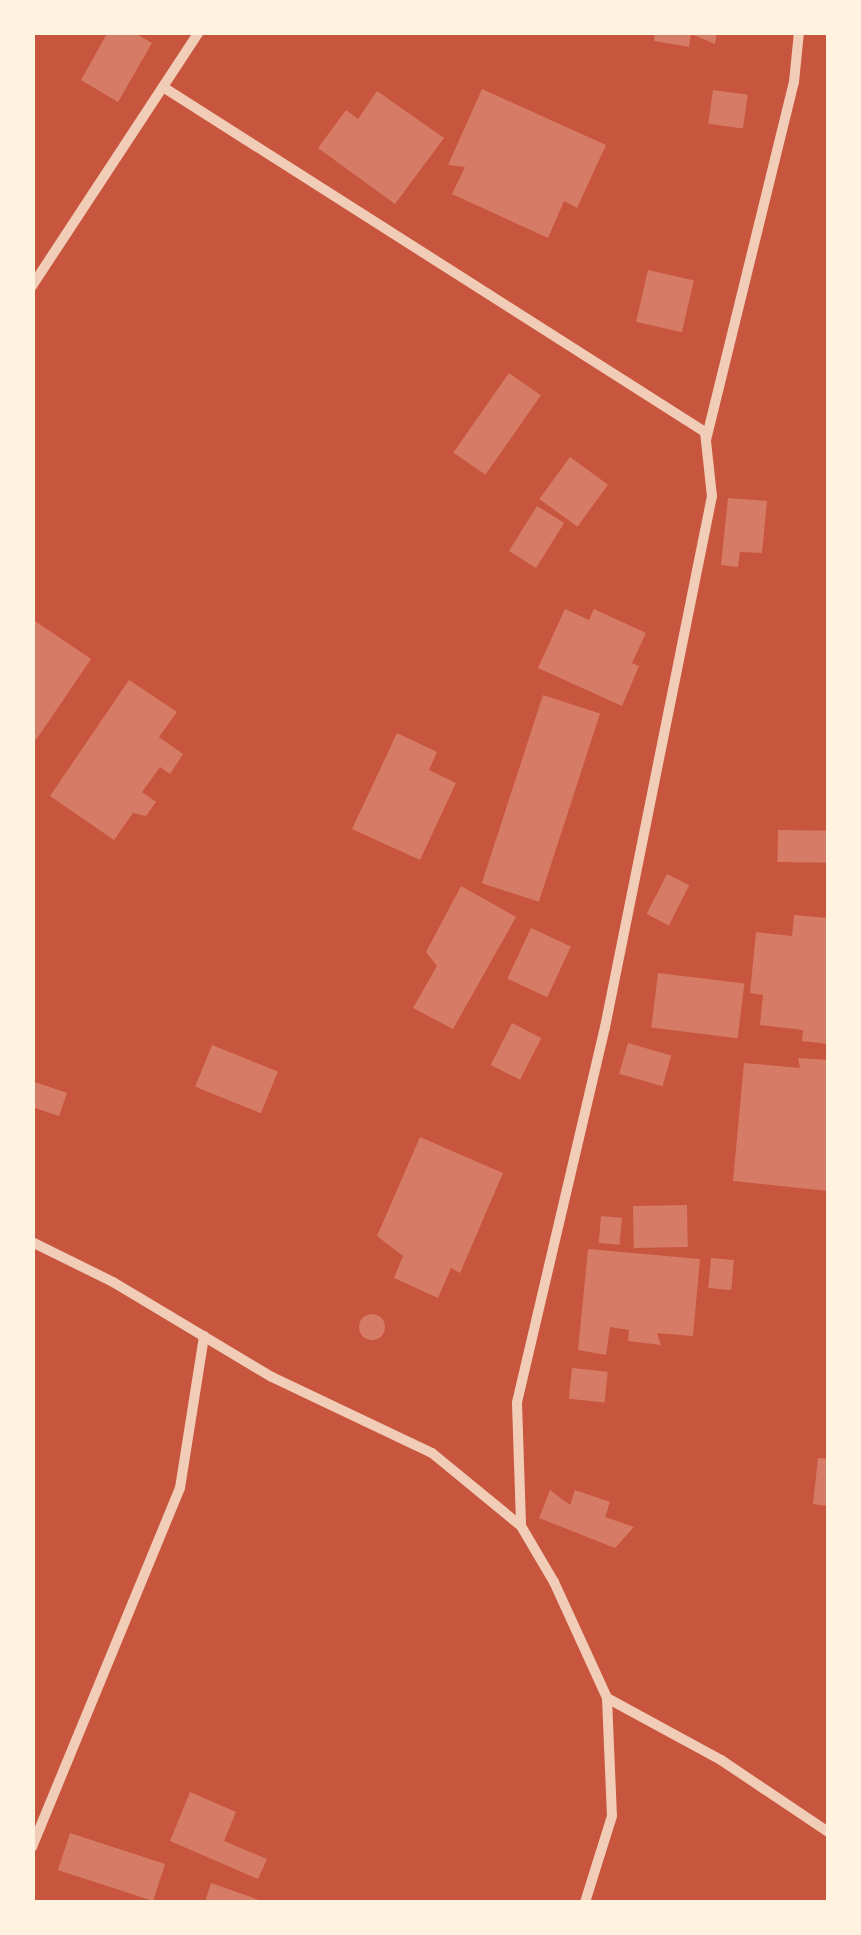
<!DOCTYPE html>
<style>
body{margin:0}
#map{position:relative;width:861px;height:1935px;overflow:hidden;background:#c8553d;font-family:"Open Sans",sans-serif}
div>[style]{position:absolute}
.building>*{inset:0;background:#d67c66;transform-origin:0 0}
.round{border-radius:50%}
.minor>*{height:10px;margin:-5px;padding:0 5px;transform-origin:5px;border-radius:5px;background:#f1ccb7}
span{translate:-50% -50%;white-space:nowrap;text-align:center;line-height:1.15;-webkit-text-stroke:9px #fff3e0;paint-order:stroke}
.frame{position:absolute;inset:0;border:35px solid #fff3e0;pointer-events:none}
</style>
<div id="map">
<div class="building">
<div style="clip-path:polygon(108px 32px,133px 32px,152px 43px,118px 102px,81px 80px)"></div>
<div style="clip-path:polygon(655px 32px,717px 32px,715px 44px,691px 34px,689px 47px,654px 41px)"></div>
<div style="clip-path:polygon(482px 89px,606px 145px,577px 208px,564px 201px,548px 238px,452px 194px,465px 167px,448px 165px)"></div>
<div style="left:713px;top:90px;width:35px;height:34px;rotate:8deg"></div>
<div style="clip-path:polygon(377px 91px,444px 138px,395px 204px,318px 148px,346px 110px,358px 119px)"></div>
<div style="left:648px;top:270px;width:47px;height:53px;rotate:13deg"></div>
<div style="left:509px;top:373px;width:39px;height:97px;rotate:35deg"></div>
<div style="left:570px;top:457px;width:47px;height:52px;rotate:36deg"></div>
<div style="clip-path:polygon(728px 498px,767px 501px,762px 553px,740px 552px,738px 567px,721px 565px)"></div>
<div style="left:537px;top:506px;width:32px;height:53px;rotate:32deg"></div>
<div style="clip-path:polygon(565px 609px,589px 620px,594px 609px,646px 633px,632px 663px,639px 666px,622px 706px,538px 668px)"></div>
<div style="clip-path:polygon(32px 619px,91px 659px,36px 740px,32px 737px)"></div>
<div style="clip-path:polygon(129px 680px,177px 712px,159px 737px,183px 754px,170px 774px,160px 767px,142px 792px,156px 802px,146px 816px,133px 813px,114px 840px,50px 796px)"></div>
<div style="left:543px;top:695px;width:60px;height:198px;rotate:18deg"></div>
<div style="clip-path:polygon(397px 733px,437px 752px,429px 770px,456px 783px,420px 860px,352px 829px)"></div>
<div style="left:778px;top:830px;width:50px;height:32px;rotate:1deg"></div>
<div style="left:667px;top:874px;width:25px;height:45px;rotate:27deg"></div>
<div style="clip-path:polygon(461px 886px,516px 917px,453px 1029px,413px 1008px,437px 966px,426px 952px)"></div>
<div style="clip-path:polygon(794px 915px,828px 918px,828px 1044px,802px 1041px,803px 1030px,760px 1025px,763px 995px,750px 993px,756px 932px,792px 936px)"></div>
<div style="left:531px;top:928px;width:44px;height:56px;rotate:25deg"></div>
<div style="left:658px;top:973px;width:87px;height:55px;rotate:7deg"></div>
<div style="left:512px;top:1023px;width:33px;height:47px;rotate:27deg"></div>
<div style="left:628px;top:1043px;width:45px;height:32px;rotate:16deg"></div>
<div style="left:212px;top:1045px;width:71px;height:45px;rotate:22deg"></div>
<div style="clip-path:polygon(798px 1058px,828px 1060px,828px 1191px,733px 1181px,744px 1063px,800px 1068px)"></div>
<div style="clip-path:polygon(32px 1081px,67px 1093px,59px 1116px,32px 1107px)"></div>
<div style="clip-path:polygon(420px 1137px,503px 1173px,460px 1273px,451px 1268px,438px 1298px,394px 1278px,403px 1256px,377px 1236px)"></div>
<div style="left:687px;top:1205px;width:42px;height:54px;rotate:89deg"></div>
<div style="left:601px;top:1216px;width:21px;height:27px;rotate:5deg"></div>
<div style="clip-path:polygon(588px 1249px,700px 1259px,693px 1336px,657px 1333px,661px 1345px,628px 1341px,629px 1330px,610px 1327px,606px 1355px,578px 1350px)"></div>
<div style="left:711px;top:1258px;width:23px;height:30px;rotate:5deg"></div>
<div class="round" style="left:359px;top:1314px;width:26px;height:26px"></div>
<div style="left:572px;top:1368px;width:36px;height:31px;rotate:6deg"></div>
<div style="clip-path:polygon(818px 1458px,828px 1459px,828px 1506px,813px 1504px)"></div>
<div style="clip-path:polygon(550px 1490px,570px 1505px,575px 1490px,610px 1502px,605px 1517px,634px 1527px,615px 1548px,539px 1518px)"></div>
<div style="clip-path:polygon(190px 1792px,236px 1812px,224px 1841px,267px 1859px,258px 1879px,170px 1841px)"></div>
<div style="left:70px;top:1833px;width:100px;height:39px;rotate:18deg"></div>
<div style="clip-path:polygon(211px 1883px,265px 1902px,205px 1902px)"></div>
</div>
<div class="minor">
<div style="left:163px;top:87px;width:642px;rotate:32.48deg"></div>
<div style="left:705px;top:432px;width:64px;rotate:83.8deg"></div>
<div style="left:712px;top:496px;width:542px;rotate:101.39deg"></div>
<div style="left:605px;top:1027px;width:386px;rotate:103.2deg"></div>
<div style="left:517px;top:1403px;width:123px;rotate:88.1deg"></div>
<div style="left:32px;top:286px;width:304px;rotate:-56.7deg"></div>
<div style="left:706px;top:440px;width:369px;rotate:-76.2deg"></div>
<div style="left:794px;top:82px;width:50px;rotate:-84.3deg"></div>
<div style="left:32px;top:1242px;width:90px;rotate:26.3deg"></div>
<div style="left:113px;top:1282px;width:185px;rotate:30.9deg"></div>
<div style="left:272px;top:1377px;width:177px;rotate:25.4deg"></div>
<div style="left:432px;top:1453px;width:115px;rotate:39.4deg"></div>
<div style="left:521px;top:1526px;width:65px;rotate:59.5deg"></div>
<div style="left:554px;top:1582px;width:128px;rotate:65.4deg"></div>
<div style="left:607px;top:1698px;width:118px;rotate:87.6deg"></div>
<div style="left:612px;top:1816px;width:90px;rotate:107.4deg"></div>
<div style="left:607px;top:1698px;width:130px;rotate:28.5deg"></div>
<div style="left:721px;top:1760px;width:129px;rotate:33.9deg"></div>
<div style="left:32px;top:1847px;width:388px;rotate:-67.6deg"></div>
<div style="left:180px;top:1488px;width:154px;rotate:-81deg"></div>
</div>
<div class="frame"></div>
</div>
